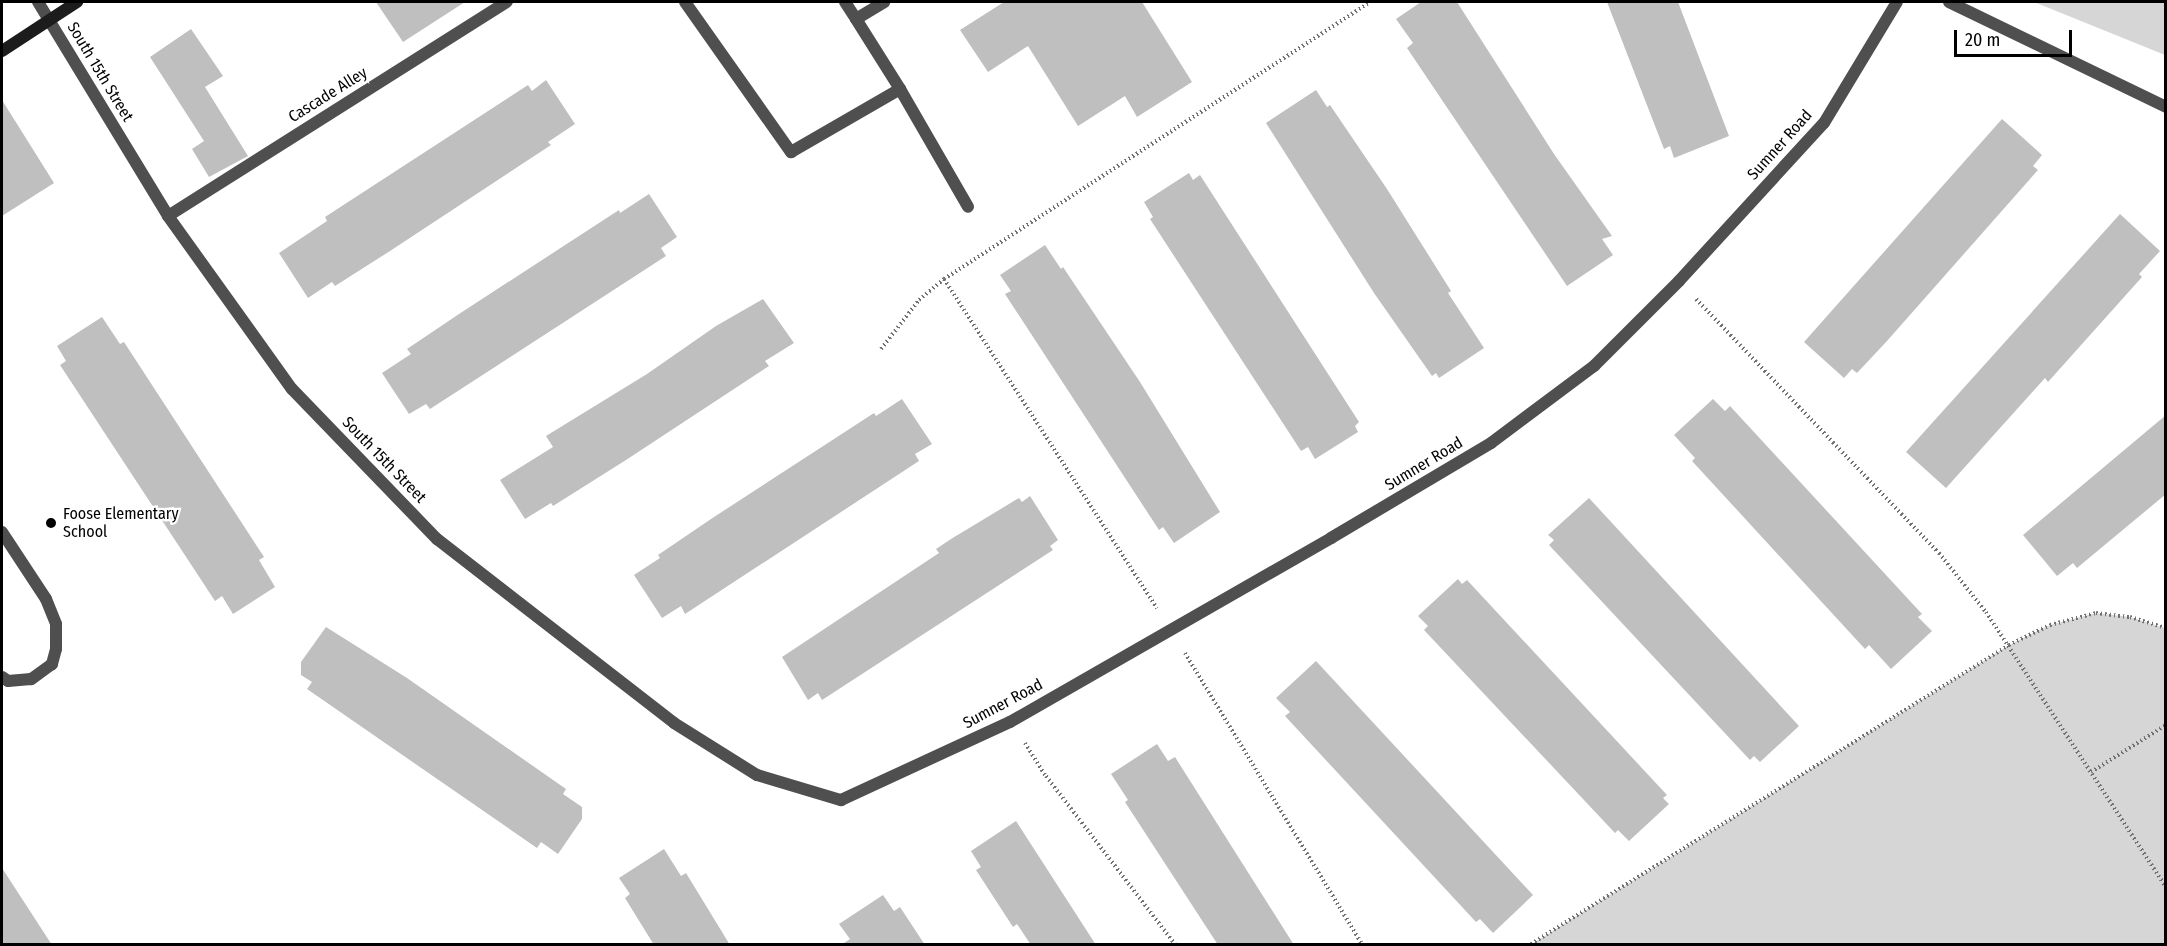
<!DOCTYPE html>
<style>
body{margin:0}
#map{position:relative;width:2167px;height:946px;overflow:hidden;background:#fff;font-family:"Fira Sans Condensed",sans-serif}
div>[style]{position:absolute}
.green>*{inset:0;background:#d6d6d6}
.building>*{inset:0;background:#bfbfbf}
.path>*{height:4px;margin-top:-2px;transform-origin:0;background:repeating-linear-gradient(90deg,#717171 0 1.5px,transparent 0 4.5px)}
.service>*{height:12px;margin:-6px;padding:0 6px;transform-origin:6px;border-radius:6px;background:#4f4f4f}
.minor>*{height:12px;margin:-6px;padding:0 6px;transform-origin:6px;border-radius:6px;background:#4f4f4f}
.tertiary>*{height:12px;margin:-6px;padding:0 6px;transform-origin:6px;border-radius:6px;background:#4f4f4f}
.secondary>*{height:12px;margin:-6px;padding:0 6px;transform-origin:6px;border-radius:6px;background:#1c1c1c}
.dots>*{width:16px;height:16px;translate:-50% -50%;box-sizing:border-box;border:3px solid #fff;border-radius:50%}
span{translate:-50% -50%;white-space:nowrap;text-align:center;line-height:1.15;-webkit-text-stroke:4.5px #fff;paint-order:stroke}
.street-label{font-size:16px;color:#000}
.poi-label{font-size:16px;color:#000}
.left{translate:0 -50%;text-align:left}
.frame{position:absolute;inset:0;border:3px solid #000;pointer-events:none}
.scale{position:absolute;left:1954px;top:30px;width:118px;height:27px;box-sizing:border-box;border:3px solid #000;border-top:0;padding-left:8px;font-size:18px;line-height:21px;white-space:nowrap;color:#000;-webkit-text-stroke:4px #fff;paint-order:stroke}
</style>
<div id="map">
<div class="green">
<div style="clip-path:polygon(2034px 2px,2165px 2px,2165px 56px,2165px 55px)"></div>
<div style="clip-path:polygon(2096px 613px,2130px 617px,2165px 628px,2165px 944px,1532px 944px,2009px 645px,2050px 625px)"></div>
</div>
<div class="building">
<div style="clip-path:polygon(376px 2px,465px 2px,403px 42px)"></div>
<div style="clip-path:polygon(1004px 2px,1142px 2px,1192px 82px,1137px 117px,1125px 96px,1078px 126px,1028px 46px,988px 72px,960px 30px)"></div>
<div style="clip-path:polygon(1421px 2px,1457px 2px,1554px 154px,1612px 236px,1602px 239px,1613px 255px,1567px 286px,1407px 48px,1413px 43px,1396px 19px)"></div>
<div style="clip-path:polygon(1607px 2px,1678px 2px,1729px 136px,1674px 158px,1670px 146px,1664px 149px)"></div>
<div style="clip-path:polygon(191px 29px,223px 76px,205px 87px,248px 156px,209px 177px,192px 149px,204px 141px,150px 57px)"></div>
<div style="clip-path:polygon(546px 80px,575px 124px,548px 142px,551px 145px,390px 251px,335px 286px,332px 282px,308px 298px,279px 253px,327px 221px,325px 217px,528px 85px,532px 91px)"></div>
<div style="clip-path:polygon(1316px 90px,1327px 107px,1330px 105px,1387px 189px,1451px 291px,1448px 293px,1484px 348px,1439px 378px,1436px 373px,1432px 376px,1374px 293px,1266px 123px)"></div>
<div style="clip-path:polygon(2px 100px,54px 183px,2px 216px)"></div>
<div style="clip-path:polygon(2002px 119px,2042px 155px,2033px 166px,2038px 170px,1887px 341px,1857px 373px,1852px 369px,1844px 378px,1804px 342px)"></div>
<div style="clip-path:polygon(1189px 173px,1193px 180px,1200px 175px,1359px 422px,1355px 426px,1358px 432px,1315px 459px,1308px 447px,1301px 451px,1150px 219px,1153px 217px,1144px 202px)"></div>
<div style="clip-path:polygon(649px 194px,677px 237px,661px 248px,666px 256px,430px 409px,426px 404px,409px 414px,382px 373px,411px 354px,407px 349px,459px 314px,619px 210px,620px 213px)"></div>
<div style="clip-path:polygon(2120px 214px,2160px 251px,2139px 274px,2142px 277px,2048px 382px,2045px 378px,1946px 488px,1906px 452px)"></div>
<div style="clip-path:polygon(1045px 245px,1061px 269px,1063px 267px,1140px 382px,1220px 512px,1174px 543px,1163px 527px,1159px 530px,1005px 294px,1011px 291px,1000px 275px)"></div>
<div style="clip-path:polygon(763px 299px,794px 343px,765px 361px,769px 366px,626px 460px,553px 506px,551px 503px,525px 519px,500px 480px,553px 447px,546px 436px,647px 374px,716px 326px)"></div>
<div style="clip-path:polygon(102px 317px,120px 344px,124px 342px,264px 557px,259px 560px,275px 587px,233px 614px,222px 596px,215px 601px,60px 365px,66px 361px,57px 346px)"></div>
<div style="clip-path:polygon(902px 399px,932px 444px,915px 454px,919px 461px,685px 614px,681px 606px,662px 618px,634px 575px,660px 558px,658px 555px,711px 519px,874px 413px,876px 416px)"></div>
<div style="clip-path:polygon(1713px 399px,1725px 411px,1730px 406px,1922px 614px,1918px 617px,1932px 631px,1891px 669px,1869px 645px,1865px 649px,1692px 461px,1695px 458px,1674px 435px)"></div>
<div style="clip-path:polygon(2166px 415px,2166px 494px,2077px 568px,2073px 563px,2057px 576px,2023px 535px)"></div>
<div style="clip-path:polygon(1030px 496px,1058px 540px,1050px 546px,1053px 550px,822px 700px,818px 693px,808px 700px,782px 657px,939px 553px,936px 549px,951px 539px,1019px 498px,1022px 502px)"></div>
<div style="clip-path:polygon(1589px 498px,1799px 726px,1760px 762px,1754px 756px,1750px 760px,1549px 545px,1554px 540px,1548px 535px)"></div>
<div style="clip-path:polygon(1458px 579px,1462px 584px,1467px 580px,1667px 795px,1663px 798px,1669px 804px,1629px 841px,1618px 830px,1615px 833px,1424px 630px,1428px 626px,1418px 616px)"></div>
<div style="clip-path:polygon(326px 627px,407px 678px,566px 789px,563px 794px,582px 807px,582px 819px,558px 854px,541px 842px,537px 848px,307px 689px,312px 682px,301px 675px,301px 662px)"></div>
<div style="clip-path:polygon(1316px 661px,1533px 895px,1493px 933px,1480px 919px,1476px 922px,1285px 716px,1290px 712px,1276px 698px)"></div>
<div style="clip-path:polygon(1157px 744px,1168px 761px,1175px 757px,1294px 945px,1218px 945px,1125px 802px,1128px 800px,1111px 774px)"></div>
<div style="clip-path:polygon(1016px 821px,1096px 945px,1031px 945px,1017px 924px,1013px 927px,976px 870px,981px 867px,971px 851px)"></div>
<div style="clip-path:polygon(664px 849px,681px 876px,686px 873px,730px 945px,654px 945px,625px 898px,630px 894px,619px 878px)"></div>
<div style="clip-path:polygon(2px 868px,52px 945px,2px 945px)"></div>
<div style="clip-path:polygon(883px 895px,894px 911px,900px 907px,925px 945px,841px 945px,850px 939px,839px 924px)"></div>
</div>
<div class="path">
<div style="left:944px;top:279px;width:392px;rotate:57.1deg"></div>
<div style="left:1696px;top:299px;width:352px;rotate:46.3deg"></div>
<div style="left:1939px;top:553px;width:75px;rotate:51.5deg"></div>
<div style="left:1986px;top:612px;width:329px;rotate:56.8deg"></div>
<div style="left:881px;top:349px;width:62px;rotate:-52.2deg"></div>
<div style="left:919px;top:300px;width:33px;rotate:-40deg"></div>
<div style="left:944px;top:279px;width:508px;rotate:-33.03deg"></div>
<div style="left:1185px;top:653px;width:341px;rotate:58.7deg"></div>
<div style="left:1025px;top:743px;width:39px;rotate:58deg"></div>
<div style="left:1046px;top:776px;width:212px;rotate:52.5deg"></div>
<div style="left:2091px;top:772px;width:89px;rotate:-32.1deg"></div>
<div style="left:1531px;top:944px;width:564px;rotate:-32.03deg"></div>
<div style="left:2009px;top:645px;width:46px;rotate:-26deg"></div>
<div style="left:2050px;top:625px;width:48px;rotate:-14.6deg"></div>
<div style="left:2096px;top:613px;width:34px;rotate:7deg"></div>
<div style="left:2130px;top:617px;width:38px;rotate:17deg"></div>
</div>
<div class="service">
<div style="left:685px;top:2px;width:184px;rotate:54.8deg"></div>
<div style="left:791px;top:152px;width:126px;rotate:-30deg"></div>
<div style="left:900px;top:89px;width:136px;rotate:60deg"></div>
<div style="left:856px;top:19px;width:83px;rotate:57.8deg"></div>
<div style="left:168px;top:216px;width:401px;rotate:-32.3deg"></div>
<div style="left:2px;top:532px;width:80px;rotate:56.7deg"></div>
<div style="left:46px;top:599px;width:27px;rotate:68deg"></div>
<div style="left:56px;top:624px;width:25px;rotate:90deg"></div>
<div style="left:56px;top:649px;width:16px;rotate:105deg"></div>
<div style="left:52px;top:664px;width:26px;rotate:144deg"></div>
<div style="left:31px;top:679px;width:23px;rotate:175deg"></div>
<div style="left:8px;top:681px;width:7px;rotate:-146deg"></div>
</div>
<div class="minor">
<div style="left:38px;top:2px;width:250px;rotate:58.7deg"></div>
<div style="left:168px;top:216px;width:213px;rotate:54.4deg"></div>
<div style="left:292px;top:389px;width:209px;rotate:46deg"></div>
<div style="left:437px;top:539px;width:300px;rotate:37.8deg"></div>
<div style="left:674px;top:723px;width:98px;rotate:32.1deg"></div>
<div style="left:757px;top:775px;width:88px;rotate:16.6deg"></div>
<div style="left:841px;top:800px;width:186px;rotate:-24.8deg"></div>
<div style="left:1010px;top:722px;width:370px;rotate:-29.8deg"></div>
<div style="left:1331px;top:538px;width:186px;rotate:-30.7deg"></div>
<div style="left:1491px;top:443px;width:129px;rotate:-36.8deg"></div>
<div style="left:1594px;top:366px;width:120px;rotate:-45deg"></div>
<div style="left:1679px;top:281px;width:214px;rotate:-47.5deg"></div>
<div style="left:1824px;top:123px;width:141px;rotate:-58.9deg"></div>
<div style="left:845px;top:2px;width:20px;rotate:57deg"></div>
<div style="left:856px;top:19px;width:33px;rotate:-31deg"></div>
</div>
<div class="tertiary">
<div style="left:1949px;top:2px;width:241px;rotate:25.8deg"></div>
</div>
<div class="secondary">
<div style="left:2px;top:51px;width:90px;rotate:-33.2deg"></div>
</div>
<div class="dots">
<div style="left:51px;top:523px;background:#000"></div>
</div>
<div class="street-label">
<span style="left:100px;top:72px;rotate:59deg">South 15th Street</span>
<span style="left:328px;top:95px;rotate:-32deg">Cascade Alley</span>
<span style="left:1780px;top:145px;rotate:-48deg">Sumner Road</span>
<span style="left:384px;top:460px;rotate:46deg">South 15th Street</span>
<span style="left:1424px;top:464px;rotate:-31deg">Sumner Road</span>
<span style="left:1003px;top:704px;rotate:-28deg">Sumner Road</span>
</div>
<div class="poi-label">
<span class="left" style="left:63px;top:523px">Foose Elementary<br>School</span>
</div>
<div class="frame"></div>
<div class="scale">20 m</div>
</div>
